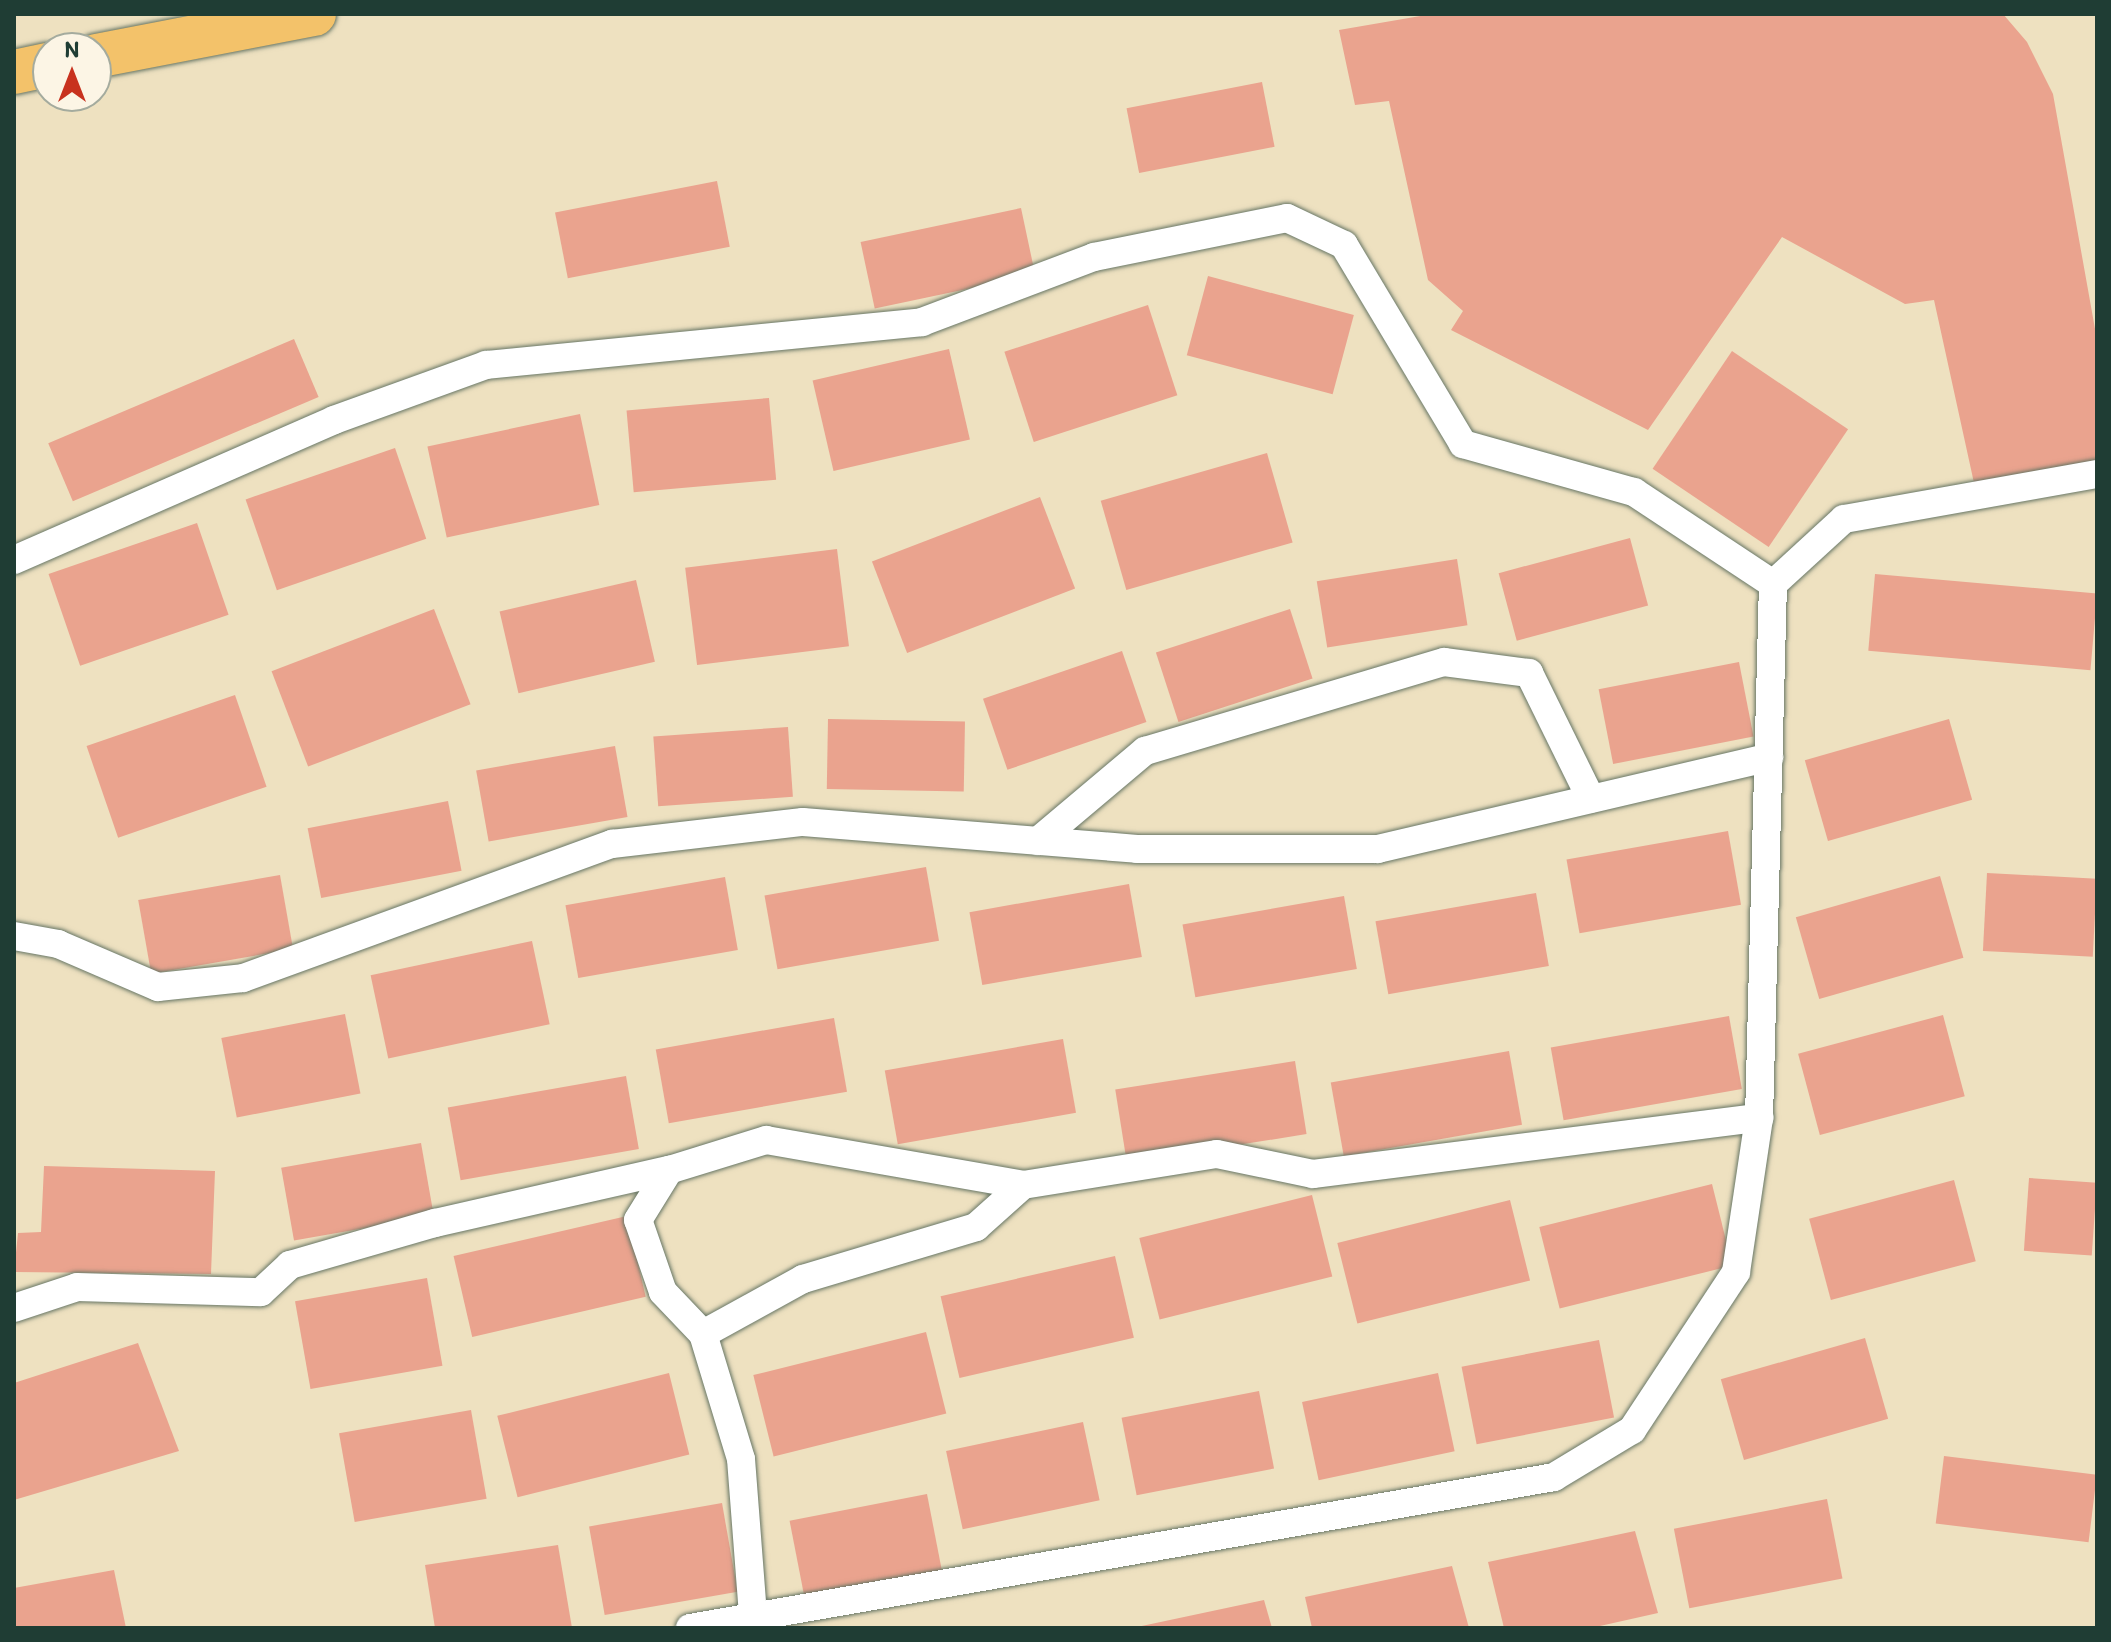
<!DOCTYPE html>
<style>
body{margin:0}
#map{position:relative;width:2111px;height:1642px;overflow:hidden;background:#eee1c0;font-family:Itim,sans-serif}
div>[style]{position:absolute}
.building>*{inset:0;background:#eaa38e;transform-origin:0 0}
.roads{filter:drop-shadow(0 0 2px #677665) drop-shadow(0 0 2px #677665)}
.minor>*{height:28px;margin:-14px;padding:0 14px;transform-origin:14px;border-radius:14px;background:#fff}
.primary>*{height:44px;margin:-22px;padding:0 22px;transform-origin:22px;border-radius:22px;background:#f3c26a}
span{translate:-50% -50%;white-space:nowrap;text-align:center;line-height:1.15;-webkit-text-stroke:8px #fcf5e5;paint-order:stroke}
.frame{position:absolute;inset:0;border:16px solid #1f3d34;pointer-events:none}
.north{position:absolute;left:32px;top:32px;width:80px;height:80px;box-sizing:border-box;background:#fcf5e5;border:2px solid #a4ab9e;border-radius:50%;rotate:0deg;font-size:22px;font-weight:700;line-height:32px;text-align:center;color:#1f3d34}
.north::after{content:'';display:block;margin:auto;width:28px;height:36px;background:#c8321e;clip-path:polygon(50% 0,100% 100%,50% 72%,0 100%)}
</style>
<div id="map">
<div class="building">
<div style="clip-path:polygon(1432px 14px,2003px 14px,2027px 42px,2053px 94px,2097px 340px,2097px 461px,1974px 483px,1934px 300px,1905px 304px,1782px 237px,1648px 430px,1451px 330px,1463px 311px,1428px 280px,1389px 101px,1355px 105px,1339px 30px)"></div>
<div style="left:1262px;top:82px;width:66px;height:138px;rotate:79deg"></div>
<div style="left:717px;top:181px;width:67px;height:165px;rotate:79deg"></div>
<div style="left:1021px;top:208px;width:68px;height:164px;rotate:78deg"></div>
<div style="left:1208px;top:276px;width:151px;height:82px;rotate:15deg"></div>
<div style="left:1148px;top:305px;width:95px;height:151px;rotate:72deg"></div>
<div style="left:294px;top:339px;width:63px;height:267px;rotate:67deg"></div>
<div style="left:949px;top:349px;width:93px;height:140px;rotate:77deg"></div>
<div style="left:1732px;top:351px;width:140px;height:142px;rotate:34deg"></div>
<div style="left:769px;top:398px;width:82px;height:143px;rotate:85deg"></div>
<div style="left:580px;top:414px;width:93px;height:156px;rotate:78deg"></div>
<div style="left:395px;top:448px;width:96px;height:158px;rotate:71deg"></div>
<div style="left:1267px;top:453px;width:93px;height:173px;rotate:74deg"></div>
<div style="left:1040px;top:497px;width:98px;height:180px;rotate:69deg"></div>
<div style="left:197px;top:523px;width:97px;height:157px;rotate:71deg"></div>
<div style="left:1630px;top:538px;width:70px;height:136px;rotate:75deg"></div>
<div style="left:837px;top:549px;width:98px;height:153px;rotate:83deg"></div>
<div style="left:1457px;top:559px;width:67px;height:142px;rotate:81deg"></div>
<div style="left:1875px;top:574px;width:223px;height:77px;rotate:5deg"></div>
<div style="left:636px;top:580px;width:84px;height:140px;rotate:77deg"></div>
<div style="left:434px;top:609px;width:102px;height:174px;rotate:69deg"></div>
<div style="left:1290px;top:609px;width:73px;height:141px;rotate:72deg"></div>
<div style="left:1122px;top:651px;width:75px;height:147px;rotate:71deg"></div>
<div style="left:1739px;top:662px;width:76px;height:143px;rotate:79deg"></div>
<div style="left:235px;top:695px;width:97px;height:157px;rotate:71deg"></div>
<div style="left:828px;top:719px;width:137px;height:70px;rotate:1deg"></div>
<div style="left:1949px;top:719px;width:84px;height:150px;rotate:74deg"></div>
<div style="left:788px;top:727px;width:70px;height:135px;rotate:86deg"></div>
<div style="left:615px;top:746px;width:72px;height:141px;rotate:80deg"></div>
<div style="left:448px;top:801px;width:71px;height:143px;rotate:79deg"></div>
<div style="left:1728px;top:831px;width:75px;height:164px;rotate:80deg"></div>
<div style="left:926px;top:867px;width:75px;height:164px;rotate:80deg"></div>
<div style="left:1987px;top:873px;width:110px;height:78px;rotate:3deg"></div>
<div style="left:280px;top:875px;width:75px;height:144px;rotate:80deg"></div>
<div style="left:1940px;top:876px;width:85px;height:150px;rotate:74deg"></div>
<div style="left:725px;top:877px;width:74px;height:162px;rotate:80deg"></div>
<div style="left:1129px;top:884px;width:74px;height:162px;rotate:80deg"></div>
<div style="left:1536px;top:893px;width:74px;height:163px;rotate:80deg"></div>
<div style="left:1344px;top:896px;width:74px;height:164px;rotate:80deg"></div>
<div style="left:532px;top:941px;width:85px;height:165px;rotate:78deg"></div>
<div style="left:345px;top:1014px;width:81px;height:126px;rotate:79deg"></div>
<div style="left:1943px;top:1015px;width:84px;height:150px;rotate:75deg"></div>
<div style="left:1729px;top:1016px;width:74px;height:181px;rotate:80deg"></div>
<div style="left:834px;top:1018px;width:75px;height:181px;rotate:80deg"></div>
<div style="left:1063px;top:1039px;width:75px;height:181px;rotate:80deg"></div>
<div style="left:1509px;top:1051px;width:75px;height:181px;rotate:80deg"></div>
<div style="left:1295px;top:1061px;width:74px;height:182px;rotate:81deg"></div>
<div style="left:626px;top:1076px;width:74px;height:181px;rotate:80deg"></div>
<div style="left:421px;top:1143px;width:74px;height:142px;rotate:80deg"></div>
<div style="clip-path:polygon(44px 1166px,215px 1171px,211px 1274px,14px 1272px,18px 1233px,41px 1232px)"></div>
<div style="left:2029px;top:1178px;width:68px;height:73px;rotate:4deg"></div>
<div style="left:1954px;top:1180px;width:84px;height:150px;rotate:75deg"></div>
<div style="left:1712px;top:1184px;width:84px;height:178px;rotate:76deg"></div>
<div style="left:1312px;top:1195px;width:84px;height:178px;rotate:76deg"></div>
<div style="left:1510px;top:1200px;width:83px;height:178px;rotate:76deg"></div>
<div style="left:627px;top:1216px;width:83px;height:178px;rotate:77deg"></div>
<div style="left:1115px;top:1256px;width:84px;height:179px;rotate:77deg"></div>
<div style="left:427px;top:1278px;width:89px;height:134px;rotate:80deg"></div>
<div style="left:926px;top:1332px;width:84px;height:178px;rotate:76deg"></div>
<div style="left:1865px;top:1338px;width:84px;height:150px;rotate:74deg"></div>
<div style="left:1599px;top:1340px;width:79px;height:140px;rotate:79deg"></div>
<div style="clip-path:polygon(138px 1343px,179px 1451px,14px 1500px,14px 1383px)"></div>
<div style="left:669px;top:1373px;width:84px;height:177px;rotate:76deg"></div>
<div style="left:1438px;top:1373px;width:80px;height:139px;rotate:78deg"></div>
<div style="left:1259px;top:1391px;width:79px;height:140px;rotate:79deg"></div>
<div style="left:471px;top:1410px;width:90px;height:134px;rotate:80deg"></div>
<div style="left:1083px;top:1422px;width:80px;height:140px;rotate:78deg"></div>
<div style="left:1944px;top:1456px;width:154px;height:68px;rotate:7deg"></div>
<div style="left:927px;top:1494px;width:79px;height:140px;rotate:79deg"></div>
<div style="left:1827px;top:1499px;width:81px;height:156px;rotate:79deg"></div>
<div style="left:722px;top:1503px;width:90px;height:135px;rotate:80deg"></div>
<div style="clip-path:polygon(1635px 1531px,1658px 1613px,1591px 1628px,1504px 1628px,1488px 1562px)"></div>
<div style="clip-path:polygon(558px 1545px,572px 1628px,435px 1628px,425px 1565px)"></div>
<div style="clip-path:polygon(1452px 1566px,1469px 1628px,1312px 1628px,1305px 1597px)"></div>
<div style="clip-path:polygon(114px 1570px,126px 1628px,14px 1628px,14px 1588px)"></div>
<div style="clip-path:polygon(1264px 1600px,1272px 1628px,1137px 1628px,1137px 1627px)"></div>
</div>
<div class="roads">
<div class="minor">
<div style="left:14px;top:560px;width:349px;rotate:-23.6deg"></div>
<div style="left:334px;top:420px;width:162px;rotate:-19.9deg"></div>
<div style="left:486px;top:365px;width:438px;rotate:-5.6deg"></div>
<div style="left:922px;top:322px;width:184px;rotate:-20.7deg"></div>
<div style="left:1094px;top:257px;width:197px;rotate:-11.4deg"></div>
<div style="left:1287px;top:218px;width:63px;rotate:25.3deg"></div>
<div style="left:1344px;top:245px;width:232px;rotate:59.1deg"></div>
<div style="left:1463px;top:444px;width:178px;rotate:15.7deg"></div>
<div style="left:1634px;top:492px;width:167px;rotate:33.5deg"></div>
<div style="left:1038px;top:841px;width:140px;rotate:-40.1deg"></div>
<div style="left:1145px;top:751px;width:312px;rotate:-16.6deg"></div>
<div style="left:1444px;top:662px;width:86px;rotate:7.4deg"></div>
<div style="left:1529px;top:673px;width:140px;rotate:63.8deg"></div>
<div style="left:14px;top:936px;width:45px;rotate:10.3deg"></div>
<div style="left:58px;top:944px;width:109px;rotate:23.3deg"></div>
<div style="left:158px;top:987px;width:85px;rotate:-6deg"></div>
<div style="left:243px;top:978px;width:393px;rotate:-20deg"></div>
<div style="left:612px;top:844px;width:192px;rotate:-6.6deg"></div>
<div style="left:803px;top:822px;width:335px;rotate:4.6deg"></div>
<div style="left:1137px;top:849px;width:241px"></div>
<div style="left:1378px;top:849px;width:402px;rotate:-13.2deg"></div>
<div style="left:14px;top:1308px;width:66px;rotate:-18.4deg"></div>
<div style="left:77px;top:1287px;width:184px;rotate:1.6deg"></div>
<div style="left:261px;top:1292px;width:40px;rotate:-43deg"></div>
<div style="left:290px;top:1265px;width:151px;rotate:-16.2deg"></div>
<div style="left:435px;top:1223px;width:240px;rotate:-12.8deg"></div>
<div style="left:703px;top:1334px;width:114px;rotate:-28.8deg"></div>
<div style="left:803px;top:1279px;width:181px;rotate:-16.7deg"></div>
<div style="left:976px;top:1227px;width:63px;rotate:-41.8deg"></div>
<div style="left:753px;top:1615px;width:156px;rotate:-94.4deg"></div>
<div style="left:741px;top:1459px;width:131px;rotate:-106.9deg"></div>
<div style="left:703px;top:1334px;width:58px;rotate:-133.6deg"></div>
<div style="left:663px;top:1292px;width:76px;rotate:-109.1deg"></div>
<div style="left:638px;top:1220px;width:59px;rotate:-58.2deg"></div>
<div style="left:669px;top:1170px;width:102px;rotate:-17.2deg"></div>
<div style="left:766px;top:1140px;width:261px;rotate:9.9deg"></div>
<div style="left:1023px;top:1185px;width:196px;rotate:-9.1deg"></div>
<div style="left:1217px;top:1154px;width:98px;rotate:11.8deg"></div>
<div style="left:1313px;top:1174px;width:450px;rotate:-7.2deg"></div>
<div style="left:690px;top:1628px;width:877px;rotate:-9.91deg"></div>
<div style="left:1554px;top:1477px;width:91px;rotate:-31.1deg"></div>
<div style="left:1632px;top:1430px;width:189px;rotate:-56.6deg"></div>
<div style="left:1736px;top:1272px;width:156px;rotate:-81.5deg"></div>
<div style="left:1759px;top:1118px;width:534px;rotate:-88.5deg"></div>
<div style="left:1773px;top:584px;width:96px;rotate:-42.5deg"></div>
<div style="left:1844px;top:519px;width:257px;rotate:-10.1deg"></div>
</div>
<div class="primary">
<div style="left:96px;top:56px;width:222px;rotate:-10.9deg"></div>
<div style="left:14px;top:72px;width:35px;rotate:-12deg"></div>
</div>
</div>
<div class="frame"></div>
<div class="north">N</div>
</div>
